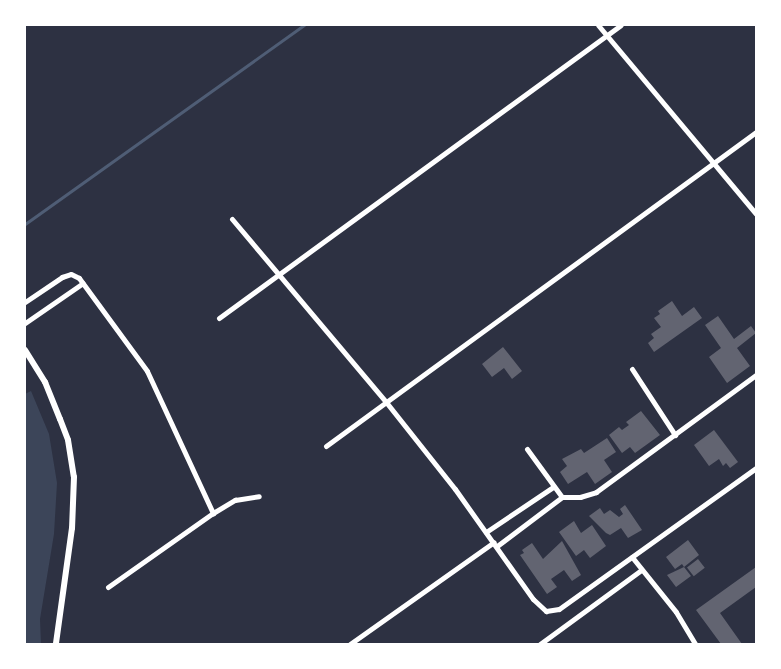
<!DOCTYPE html>
<style>
body{margin:0}
#map{position:relative;width:781px;height:669px;overflow:hidden;background:#2d3142;font-family:"Source Sans 3",sans-serif}
div>[style]{position:absolute}
.green>*{inset:0;background:#3c4559}
.stream>*{height:3px;margin:-1.5px;padding:0 1.5px;transform-origin:1.5px;border-radius:1.5px;background:#4f5d75}
.building>*{inset:0;background:#626471;transform-origin:0 0}
.minor>*{height:5px;margin:-2.5px;padding:0 2.5px;transform-origin:2.5px;border-radius:2.5px;background:#fff}
.tertiary>*{height:6px;margin:-3px;padding:0 3px;transform-origin:3px;border-radius:3px;background:#fff}
span{translate:-50% -50%;white-space:nowrap;text-align:center;line-height:1.15;-webkit-text-stroke:4px #fff;paint-order:stroke}
.frame{position:absolute;inset:0;border:26px solid #fff;pointer-events:none}
</style>
<div id="map">
<div class="green">
<div style="clip-path:polygon(31px 391px,49px 434px,57px 483px,54px 534px,40px 619px,41px 644px,25px 644px,25px 394px)"></div>
</div>
<div class="stream">
<div style="left:25px;top:224px;width:343px;rotate:-35.5deg"></div>
</div>
<div class="building">
<div style="clip-path:polygon(672px 301px,682px 316px,694px 307px,702px 318px,654px 352px,648px 343px,654px 338px,651px 334px,661px 327px,654px 318px,660px 314px,658px 311px)"></div>
<div style="clip-path:polygon(718px 316px,734px 339px,751px 326px,756px 333px,737px 348px,750px 366px,727px 383px,709px 357px,721px 348px,705px 325px)"></div>
<div style="clip-path:polygon(503px 347px,522px 371px,512px 379px,504px 368px,492px 377px,482px 364px)"></div>
<div style="clip-path:polygon(641px 411px,660px 435px,635px 453px,630px 447px,622px 453px,609px 435px,619px 427px,622px 430px,629px 425px,626px 422px)"></div>
<div style="clip-path:polygon(714px 430px,738px 462px,730px 468px,726px 463px,723px 466px,719px 459px,709px 466px,694px 445px)"></div>
<div style="clip-path:polygon(607px 438px,616px 452px,604px 460px,612px 472px,595px 484px,587px 472px,568px 484px,560px 472px,567px 466px,562px 459px,581px 449px,584px 453px)"></div>
<div style="clip-path:polygon(625px 505px,642px 530px,628px 538px,621px 528px,610px 535px,606px 533px,589px 516px,600px 508px,604px 514px,610px 510px,619px 517px,623px 514px,620px 509px)"></div>
<div style="clip-path:polygon(574px 521px,581px 533px,592px 525px,606px 546px,590px 558px,584px 550px,576px 556px,559px 532px)"></div>
<div style="clip-path:polygon(688px 540px,699px 555px,684px 567px,691px 576px,676px 587px,667px 575px,684px 567px,682px 564px,675px 569px,666px 557px)"></div>
<div style="clip-path:polygon(562px 541px,581px 575px,572px 581px,564px 570px,551px 579px,557px 587px,547px 594px,520px 555px,524px 553px,522px 550px,532px 543px,543px 559px)"></div>
<div style="left:698px;top:559px;width:11px;height:14px;rotate:52deg"></div>
<div style="clip-path:polygon(756px 567px,756px 587px,720px 613px,742px 644px,721px 644px,696px 610px)"></div>
</div>
<div class="minor">
<div style="left:598px;top:25px;width:246px;rotate:50.1deg"></div>
<div style="left:232px;top:219px;width:239px;rotate:49.9deg"></div>
<div style="left:386px;top:402px;width:111px;rotate:51.6deg"></div>
<div style="left:455px;top:489px;width:135px;rotate:54.7deg"></div>
<div style="left:533px;top:599px;width:18px;rotate:43deg"></div>
<div style="left:546px;top:611px;width:13px;rotate:-9deg"></div>
<div style="left:559px;top:609px;width:242px;rotate:-35.6deg"></div>
<div style="left:25px;top:302px;width:45px;rotate:-34deg"></div>
<div style="left:62px;top:277px;width:9px;rotate:-18deg"></div>
<div style="left:71px;top:274px;width:9px;rotate:27deg"></div>
<div style="left:79px;top:278px;width:115px;rotate:53.8deg"></div>
<div style="left:147px;top:371px;width:157px;rotate:65.1deg"></div>
<div style="left:219px;top:318px;width:497px;rotate:-36.1deg"></div>
<div style="left:25px;top:323px;width:70px;rotate:-34.6deg"></div>
<div style="left:632px;top:369px;width:79px;rotate:56.9deg"></div>
<div style="left:326px;top:446px;width:532px;rotate:-36.14deg"></div>
<div style="left:527px;top:449px;width:59px;rotate:53.9deg"></div>
<div style="left:562px;top:497px;width:18px"></div>
<div style="left:580px;top:497px;width:17px;rotate:-17deg"></div>
<div style="left:596px;top:492px;width:198px;rotate:-36.2deg"></div>
<div style="left:486px;top:532px;width:81px;rotate:-33.9deg"></div>
<div style="left:497px;top:546px;width:81px;rotate:-37deg"></div>
<div style="left:632px;top:557px;width:70px;rotate:51.3deg"></div>
<div style="left:676px;top:612px;width:37px;rotate:59deg"></div>
<div style="left:108px;top:587px;width:128px;rotate:-35.2deg"></div>
<div style="left:213px;top:513px;width:26px;rotate:-31deg"></div>
<div style="left:235px;top:500px;width:24px;rotate:-9deg"></div>
<div style="left:350px;top:644px;width:176px;rotate:-35.3deg"></div>
<div style="left:540px;top:644px;width:125px;rotate:-36.2deg"></div>
</div>
<div class="tertiary">
<div style="left:25px;top:350px;width:38px;rotate:58deg"></div>
<div style="left:45px;top:382px;width:40px;rotate:68deg"></div>
<div style="left:60px;top:419px;width:22px;rotate:69deg"></div>
<div style="left:68px;top:440px;width:37px;rotate:81deg"></div>
<div style="left:74px;top:477px;width:51px;rotate:92.2deg"></div>
<div style="left:72px;top:528px;width:117px;rotate:97.9deg"></div>
</div>
<div class="frame"></div>
</div>
